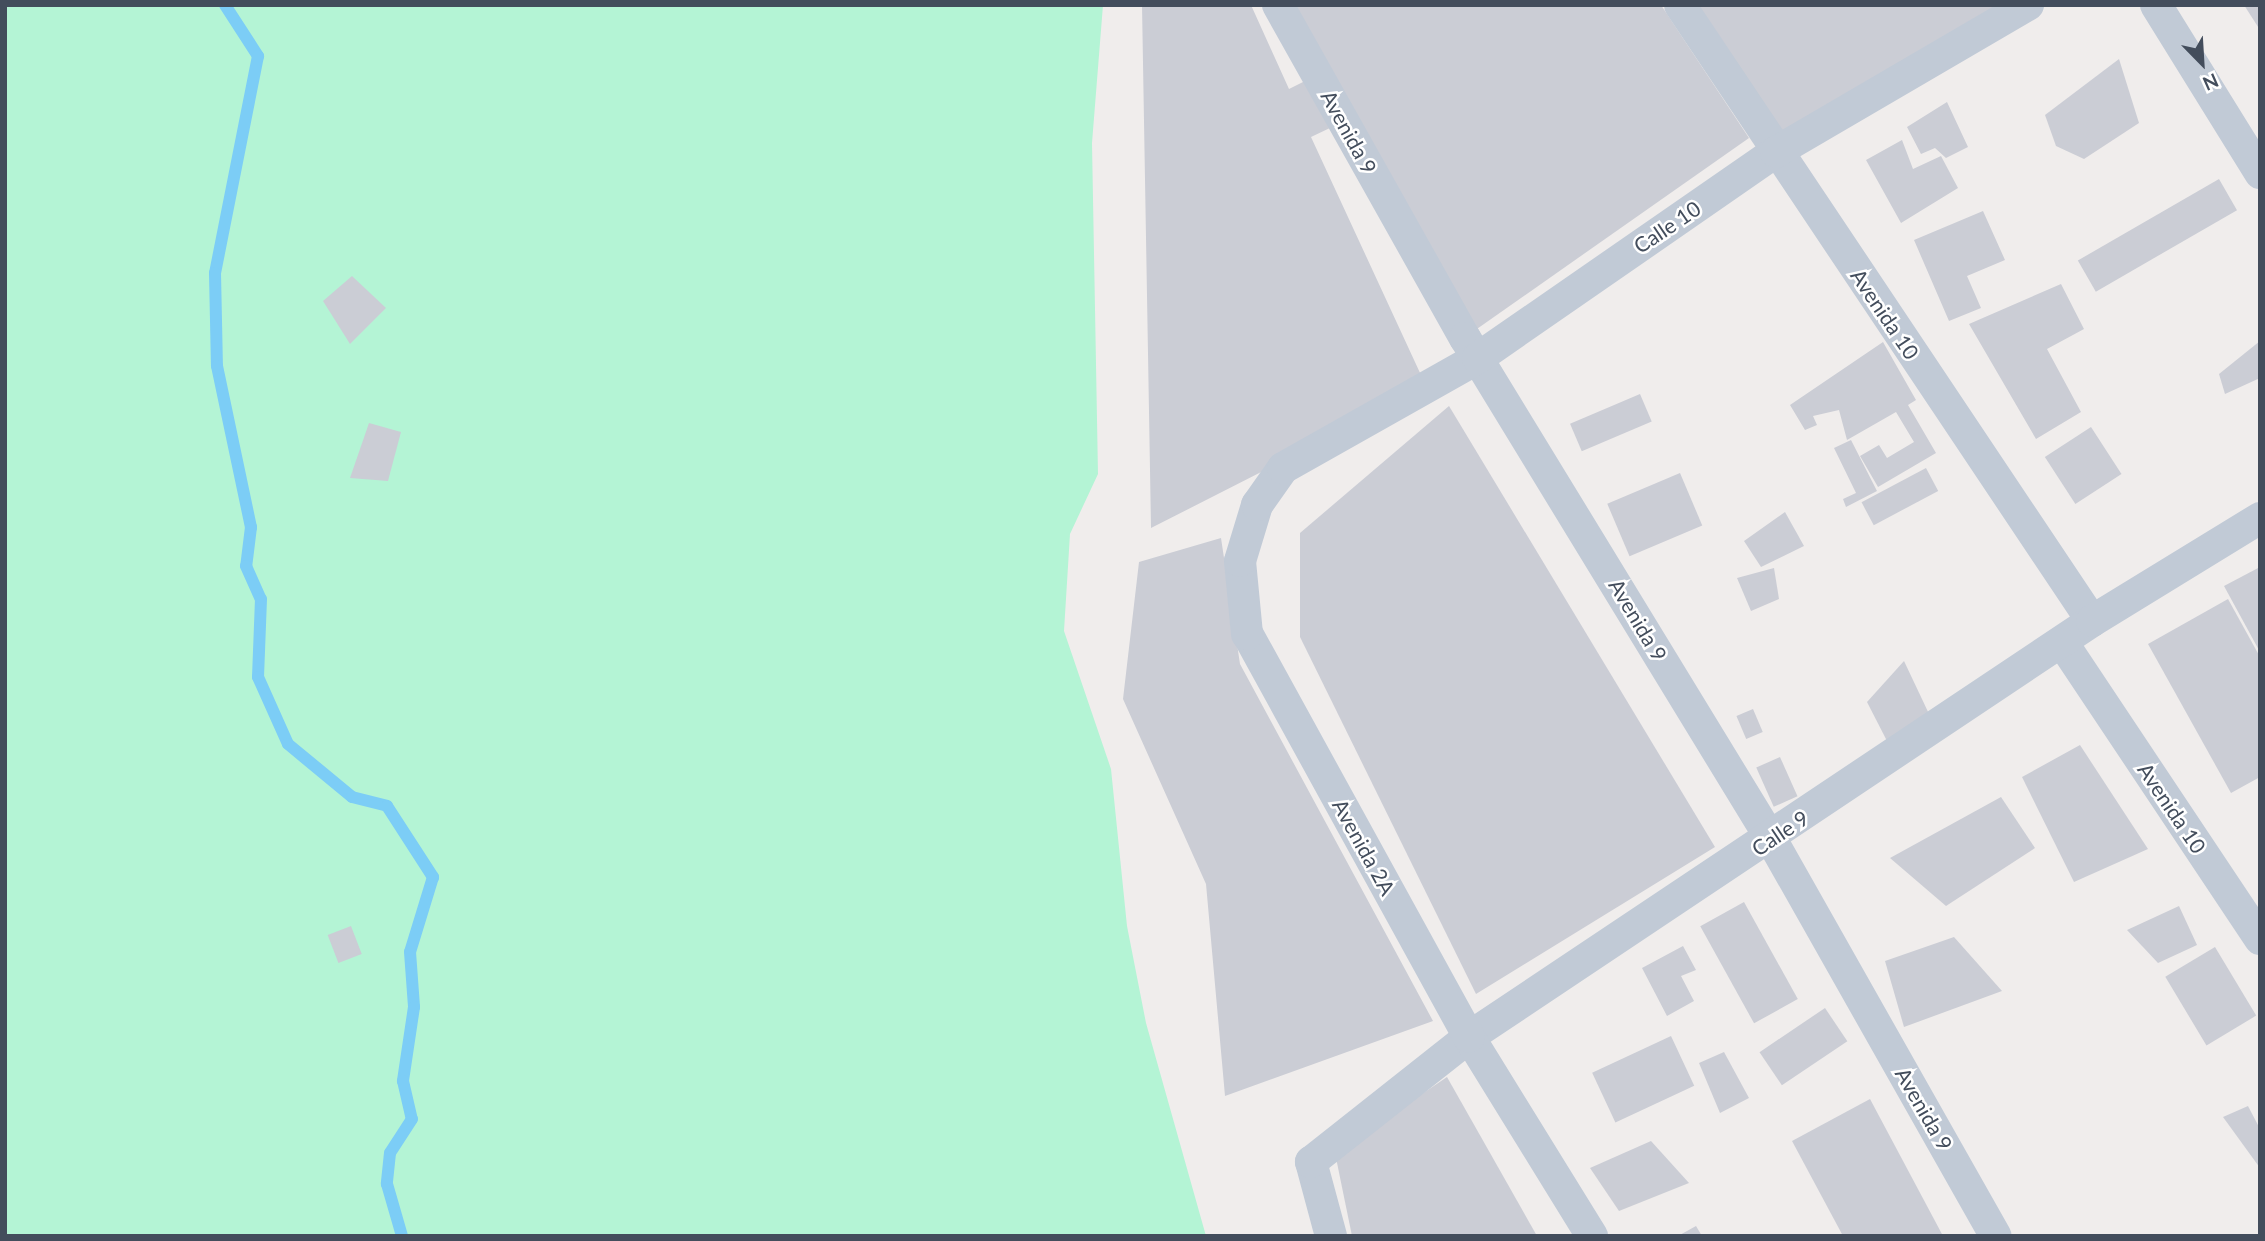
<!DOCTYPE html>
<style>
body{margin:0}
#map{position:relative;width:2265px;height:1241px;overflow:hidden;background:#f0edec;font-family:Lato,sans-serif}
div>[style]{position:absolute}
.green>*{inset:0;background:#b4f4d5}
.stream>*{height:12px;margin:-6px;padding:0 6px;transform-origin:6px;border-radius:6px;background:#7ccdf6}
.building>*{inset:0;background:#cbcdd5;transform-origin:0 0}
.minor>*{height:32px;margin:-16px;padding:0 16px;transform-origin:16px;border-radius:16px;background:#c1cad6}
span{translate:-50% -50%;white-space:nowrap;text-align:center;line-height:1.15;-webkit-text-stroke:5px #fff;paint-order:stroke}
.street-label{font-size:21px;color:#434d5c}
.frame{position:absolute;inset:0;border:7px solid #434d5c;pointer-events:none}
.north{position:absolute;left:2167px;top:28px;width:70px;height:70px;-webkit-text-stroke:5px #fff;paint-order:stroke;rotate:156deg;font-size:19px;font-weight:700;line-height:28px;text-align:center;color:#434d5c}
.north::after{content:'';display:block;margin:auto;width:24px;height:32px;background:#434d5c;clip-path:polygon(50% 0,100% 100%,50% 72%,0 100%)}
</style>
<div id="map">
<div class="green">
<div style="clip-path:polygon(5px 5px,1103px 5px,1092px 143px,1098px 474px,1070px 534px,1064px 631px,1111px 769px,1127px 926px,1146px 1023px,1206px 1236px,5px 1236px)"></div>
</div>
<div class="stream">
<div style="left:225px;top:5px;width:61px;rotate:57.1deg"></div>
<div style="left:258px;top:56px;width:221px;rotate:101.2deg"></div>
<div style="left:215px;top:273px;width:93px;rotate:88.8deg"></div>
<div style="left:217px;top:366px;width:165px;rotate:78.1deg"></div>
<div style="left:251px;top:527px;width:39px;rotate:97deg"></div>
<div style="left:246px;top:566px;width:36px;rotate:66deg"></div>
<div style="left:261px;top:599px;width:78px;rotate:92.2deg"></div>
<div style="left:258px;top:677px;width:73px;rotate:65.9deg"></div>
<div style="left:288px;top:744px;width:83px;rotate:39.6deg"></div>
<div style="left:352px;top:797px;width:36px;rotate:14deg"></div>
<div style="left:387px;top:806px;width:85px;rotate:57.1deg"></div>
<div style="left:433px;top:877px;width:78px;rotate:107deg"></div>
<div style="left:410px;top:952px;width:55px;rotate:85.8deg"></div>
<div style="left:414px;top:1007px;width:75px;rotate:98.5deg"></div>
<div style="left:403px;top:1081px;width:39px;rotate:77deg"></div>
<div style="left:412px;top:1119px;width:40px;rotate:122.9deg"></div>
<div style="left:390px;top:1153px;width:31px;rotate:96deg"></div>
<div style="left:387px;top:1184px;width:54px;rotate:73.9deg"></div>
</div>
<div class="building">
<div style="clip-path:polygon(1142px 5px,1251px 5px,1289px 89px,1309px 79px,1332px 127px,1311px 137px,1427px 388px,1151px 528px)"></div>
<div style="clip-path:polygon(1290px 5px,1661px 5px,1749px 138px,1474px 331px)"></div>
<div style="clip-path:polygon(1693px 5px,2012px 5px,1780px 141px)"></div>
<div style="clip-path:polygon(2244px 5px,2260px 5px,2260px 30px)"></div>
<div style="clip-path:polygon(2119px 59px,2139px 123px,2084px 159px,2056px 146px,2045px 115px)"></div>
<div style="clip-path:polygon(1947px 102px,1968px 147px,1946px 158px,1935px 148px,1921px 154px,1907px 127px)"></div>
<div style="clip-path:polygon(1902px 140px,1913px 169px,1941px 156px,1958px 188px,1901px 223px,1866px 160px)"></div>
<div style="left:2219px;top:179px;width:36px;height:163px;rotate:60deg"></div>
<div style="clip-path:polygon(1983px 211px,2005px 260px,1967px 276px,1981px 308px,1949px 321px,1914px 240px)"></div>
<div style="clip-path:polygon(352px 276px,386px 308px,350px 344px,323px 301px)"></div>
<div style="clip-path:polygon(2061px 284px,2084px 329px,2047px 349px,2081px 412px,2036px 439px,1969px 324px)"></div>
<div style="clip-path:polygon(2260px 341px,2260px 378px,2225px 394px,2219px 374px)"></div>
<div style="clip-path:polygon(1883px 342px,1916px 400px,1908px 405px,1936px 453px,1878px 487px,1860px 456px,1879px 445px,1887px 458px,1914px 442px,1896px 412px,1847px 440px,1839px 410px,1813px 416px,1817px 425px,1805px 430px,1790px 405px)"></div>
<div style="left:1640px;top:394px;width:30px;height:76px;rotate:67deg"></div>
<div style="clip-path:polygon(1449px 406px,1715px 847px,1476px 994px,1300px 637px,1300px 533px)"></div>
<div style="clip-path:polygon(369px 423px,401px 432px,388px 481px,350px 478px)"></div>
<div style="left:2091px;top:427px;width:56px;height:55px;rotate:57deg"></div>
<div style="clip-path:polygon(1851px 440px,1877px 491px,1846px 507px,1843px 499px,1856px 493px,1834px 448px)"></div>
<div style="left:1926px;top:468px;width:26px;height:73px;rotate:62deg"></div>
<div style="left:1680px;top:473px;width:57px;height:79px;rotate:67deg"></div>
<div style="clip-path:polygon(1785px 512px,1804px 546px,1761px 567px,1744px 541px)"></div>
<div style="clip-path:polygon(1221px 538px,1240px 664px,1433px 1021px,1225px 1096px,1206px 884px,1123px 699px,1139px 562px)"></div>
<div style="clip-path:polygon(2260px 567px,2260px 652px,2224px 586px)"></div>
<div style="clip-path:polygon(1774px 568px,1779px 599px,1751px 611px,1737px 578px)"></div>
<div style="clip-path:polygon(2228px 599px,2260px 657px,2260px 777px,2231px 793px,2148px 644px)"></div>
<div style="clip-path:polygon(1904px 661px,1930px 716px,1887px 741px,1867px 702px)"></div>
<div style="left:1753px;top:709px;width:25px;height:18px;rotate:67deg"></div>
<div style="clip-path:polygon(2080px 745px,2148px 849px,2074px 882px,2022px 777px)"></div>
<div style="left:1780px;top:757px;width:43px;height:26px;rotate:66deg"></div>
<div style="clip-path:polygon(2001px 797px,2035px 848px,1946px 906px,1890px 858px)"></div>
<div style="left:1744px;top:902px;width:111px;height:50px;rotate:61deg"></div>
<div style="clip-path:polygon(2179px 906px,2197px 945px,2158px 963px,2127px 930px)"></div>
<div style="left:351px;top:926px;width:30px;height:25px;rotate:69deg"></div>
<div style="clip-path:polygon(1954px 937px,2002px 991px,1904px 1027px,1885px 961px)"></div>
<div style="clip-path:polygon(1683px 946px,1696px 970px,1681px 976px,1694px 1001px,1667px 1016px,1642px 968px)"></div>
<div style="left:2215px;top:947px;width:80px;height:58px;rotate:59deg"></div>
<div style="left:1825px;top:1008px;width:40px;height:79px;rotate:56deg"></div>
<div style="left:1671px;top:1036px;width:55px;height:87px;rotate:65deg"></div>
<div style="clip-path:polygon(1724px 1052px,1749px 1098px,1720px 1113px,1699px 1063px)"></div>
<div style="clip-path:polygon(1447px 1077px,1537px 1236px,1352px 1236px,1335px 1153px)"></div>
<div style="clip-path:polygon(1870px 1099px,1943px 1236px,1843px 1236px,1792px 1141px)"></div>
<div style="clip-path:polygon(2248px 1106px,2260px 1129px,2260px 1168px,2223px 1117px)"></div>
<div style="clip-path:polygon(1651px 1141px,1689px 1183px,1619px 1211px,1590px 1168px)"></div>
<div style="clip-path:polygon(1696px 1226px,1702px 1236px,1678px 1236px)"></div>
</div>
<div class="minor">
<div style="left:1278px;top:5px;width:382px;rotate:60.7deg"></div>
<div style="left:1465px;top:338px;width:587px;rotate:58.58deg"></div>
<div style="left:1771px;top:839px;width:456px;rotate:60.5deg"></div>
<div style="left:1680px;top:5px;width:741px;rotate:56.22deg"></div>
<div style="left:2156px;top:5px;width:198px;rotate:58.2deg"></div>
<div style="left:2062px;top:642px;width:357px;rotate:56.3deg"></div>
<div style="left:1331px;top:1236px;width:77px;rotate:-105.1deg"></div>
<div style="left:1311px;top:1162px;width:201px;rotate:-38.3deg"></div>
<div style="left:1469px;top:1037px;width:749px;rotate:-33.73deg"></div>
<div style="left:2092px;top:621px;width:197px;rotate:-31.5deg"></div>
<div style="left:1592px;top:1236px;width:234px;rotate:-121.7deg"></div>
<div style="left:1469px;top:1037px;width:460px;rotate:-118.8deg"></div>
<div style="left:1247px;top:634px;width:73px;rotate:-95.5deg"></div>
<div style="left:1240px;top:561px;width:59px;rotate:-73.1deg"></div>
<div style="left:1257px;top:505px;width:45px;rotate:-54.9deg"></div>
<div style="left:1283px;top:468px;width:224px;rotate:-29.4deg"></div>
<div style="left:1478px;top:358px;width:362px;rotate:-34.7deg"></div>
<div style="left:1776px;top:152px;width:292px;rotate:-30.3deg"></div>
</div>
<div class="street-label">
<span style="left:1349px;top:132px;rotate:61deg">Avenida 9</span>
<span style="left:1667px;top:227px;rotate:-34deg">Calle 10</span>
<span style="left:1885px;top:314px;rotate:56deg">Avenida 10</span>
<span style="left:1638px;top:620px;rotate:59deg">Avenida 9</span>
<span style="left:2172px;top:808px;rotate:56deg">Avenida 10</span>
<span style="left:1780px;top:833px;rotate:-34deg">Calle 9</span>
<span style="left:1364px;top:847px;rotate:61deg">Avenida 2A</span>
<span style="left:1924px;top:1109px;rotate:60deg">Avenida 9</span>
</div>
<div class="frame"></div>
<div class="north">N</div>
</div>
